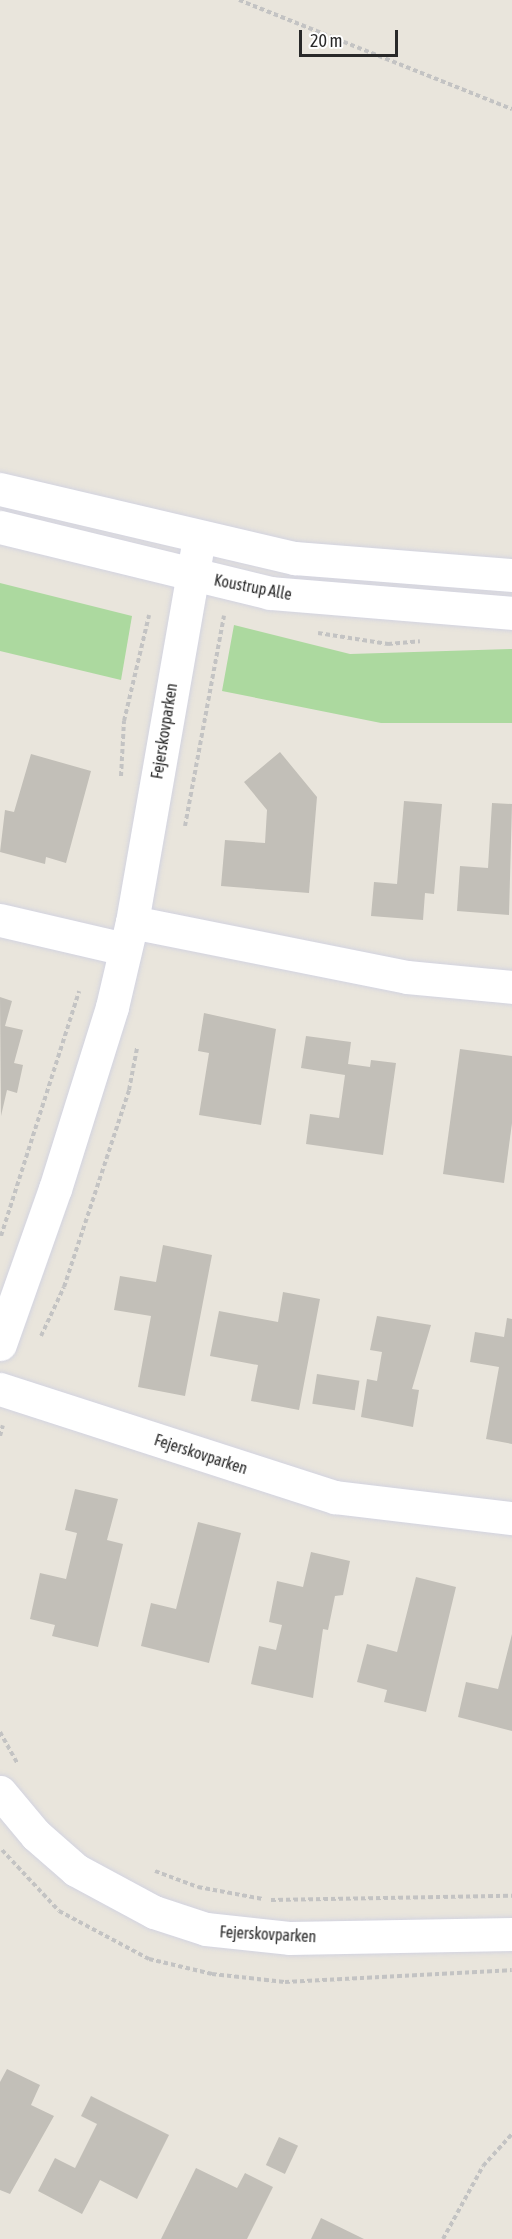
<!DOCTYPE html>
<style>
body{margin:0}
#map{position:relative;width:512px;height:2239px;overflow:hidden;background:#e9e5dc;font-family:"Asap Condensed",sans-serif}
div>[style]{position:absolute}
.green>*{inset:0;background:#acd99f}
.building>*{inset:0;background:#c2bfb8;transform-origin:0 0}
.path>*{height:4px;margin-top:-2px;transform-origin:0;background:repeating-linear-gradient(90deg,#c3c3c3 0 4.5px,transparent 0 7.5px)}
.roads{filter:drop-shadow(0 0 2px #d2d3e0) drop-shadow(0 0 2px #d2d3e0)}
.minor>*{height:33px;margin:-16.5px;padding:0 16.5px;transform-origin:16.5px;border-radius:16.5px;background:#fff}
.tertiary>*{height:33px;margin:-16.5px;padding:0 16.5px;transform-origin:16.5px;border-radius:16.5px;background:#fff}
span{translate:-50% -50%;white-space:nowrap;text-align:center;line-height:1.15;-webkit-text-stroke:6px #fff;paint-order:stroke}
.street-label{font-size:16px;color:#292929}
.scale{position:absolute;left:299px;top:30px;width:99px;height:27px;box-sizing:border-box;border:3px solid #292929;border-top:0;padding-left:8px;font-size:18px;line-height:21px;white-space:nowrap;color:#292929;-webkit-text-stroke:4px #fff;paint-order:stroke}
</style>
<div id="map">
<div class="green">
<div style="clip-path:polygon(0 583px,132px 616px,121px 680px,0 651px)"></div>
<div style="clip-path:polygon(234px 625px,350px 654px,512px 649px,512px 723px,381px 723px,222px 691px)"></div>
</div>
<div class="building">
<div style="clip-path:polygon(280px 752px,317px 797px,309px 893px,221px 886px,225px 840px,265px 843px,267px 810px,244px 782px)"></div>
<div style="clip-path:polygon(31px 754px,91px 771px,66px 863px,46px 857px,45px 864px,0 852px,5px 810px,14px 812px)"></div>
<div style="clip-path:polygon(404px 801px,442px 804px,434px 894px,425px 893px,423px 920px,371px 916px,374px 882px,397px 884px)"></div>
<div style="clip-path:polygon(492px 803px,512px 804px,509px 915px,457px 911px,460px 866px,488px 868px)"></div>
<div style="clip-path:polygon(0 997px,12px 1001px,5px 1026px,23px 1030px,14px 1063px,23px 1065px,17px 1093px,7px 1090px,1px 1116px)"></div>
<div style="clip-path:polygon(204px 1013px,276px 1029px,261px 1125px,199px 1115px,209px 1053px,198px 1051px)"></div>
<div style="clip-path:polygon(306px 1036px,351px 1042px,348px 1064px,370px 1067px,371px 1060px,396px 1063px,383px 1155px,306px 1144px,310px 1114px,339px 1118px,345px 1075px,301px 1068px)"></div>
<div style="clip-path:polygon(460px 1049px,512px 1056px,512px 1123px,504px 1183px,443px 1174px)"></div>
<div style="clip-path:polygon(163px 1245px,212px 1255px,185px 1396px,138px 1387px,151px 1316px,114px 1310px,120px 1276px,156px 1282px)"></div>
<div style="clip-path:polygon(283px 1292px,320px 1299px,299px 1410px,251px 1401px,258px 1365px,210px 1356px,219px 1311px,278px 1322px)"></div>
<div style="clip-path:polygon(377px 1316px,431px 1325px,412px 1389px,419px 1390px,413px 1427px,361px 1417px,367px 1379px,377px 1381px,382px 1352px,370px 1350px)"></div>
<div style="clip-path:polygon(507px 1318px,512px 1319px,512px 1444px,486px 1439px,499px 1367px,470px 1362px,475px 1332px,504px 1337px)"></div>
<div style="left:317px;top:1374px;width:43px;height:30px;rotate:9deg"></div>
<div style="clip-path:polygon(75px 1489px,118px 1499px,107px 1540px,123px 1544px,98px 1647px,52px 1636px,55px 1625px,30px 1619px,40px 1573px,66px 1579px,77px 1533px,65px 1530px)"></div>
<div style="clip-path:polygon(198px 1522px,241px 1533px,209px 1663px,141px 1646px,151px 1603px,176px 1609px)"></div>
<div style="clip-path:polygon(311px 1552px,350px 1561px,343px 1595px,335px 1596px,328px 1630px,323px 1629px,313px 1698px,251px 1684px,259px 1646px,276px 1650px,282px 1625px,269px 1622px,277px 1581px,303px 1587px)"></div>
<div style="clip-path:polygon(416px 1577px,456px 1587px,426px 1712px,384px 1702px,387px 1690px,357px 1682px,367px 1644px,397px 1652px)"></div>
<div style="clip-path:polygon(512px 1634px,512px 1731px,458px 1717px,466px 1682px,498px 1689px)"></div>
<div style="clip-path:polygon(7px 2069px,40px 2085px,31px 2105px,54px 2116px,10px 2194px,0 2190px,0 2082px)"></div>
<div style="clip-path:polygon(91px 2096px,169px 2135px,137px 2199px,100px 2180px,82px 2214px,38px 2191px,55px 2158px,75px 2168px,97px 2124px,81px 2116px)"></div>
<div style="left:279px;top:2137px;width:21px;height:31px;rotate:25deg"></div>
<div style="clip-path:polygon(196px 2168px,237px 2188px,245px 2173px,273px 2187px,247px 2239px,161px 2239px)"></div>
<div style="clip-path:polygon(321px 2218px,364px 2239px,311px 2239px)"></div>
</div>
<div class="path">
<div style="left:239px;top:0;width:294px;rotate:21.8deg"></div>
<div style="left:318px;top:633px;width:71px;rotate:8.9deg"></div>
<div style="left:388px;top:644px;width:32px;rotate:-5deg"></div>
<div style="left:121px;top:776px;width:55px;rotate:-86.9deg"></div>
<div style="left:124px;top:721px;width:109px;rotate:-76.7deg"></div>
<div style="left:185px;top:826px;width:214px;rotate:-79.5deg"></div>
<div style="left:1px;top:1236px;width:257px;rotate:-72.3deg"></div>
<div style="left:41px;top:1336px;width:54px;rotate:-64.9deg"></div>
<div style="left:64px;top:1287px;width:207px;rotate:-71.7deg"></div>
<div style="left:129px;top:1090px;width:43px;rotate:-79.2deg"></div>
<div style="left:0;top:1436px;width:11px;rotate:-75deg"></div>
<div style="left:0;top:1732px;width:35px;rotate:61deg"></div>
<div style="left:2px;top:1850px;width:83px;rotate:46.9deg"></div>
<div style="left:59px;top:1911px;width:102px;rotate:28.1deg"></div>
<div style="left:149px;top:1959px;width:65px;rotate:13.4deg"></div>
<div style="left:212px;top:1974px;width:73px;rotate:6.3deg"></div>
<div style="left:285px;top:1982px;width:227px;rotate:-3deg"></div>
<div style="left:155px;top:1871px;width:46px;rotate:20.4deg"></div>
<div style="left:198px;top:1887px;width:66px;rotate:10.5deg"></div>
<div style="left:271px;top:1900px;width:241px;rotate:-1deg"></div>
<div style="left:443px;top:2239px;width:83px;rotate:-61.3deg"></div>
<div style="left:483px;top:2166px;width:43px;rotate:-47.8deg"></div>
</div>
<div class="roads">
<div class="minor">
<div style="left:0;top:920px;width:128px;rotate:13.1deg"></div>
<div style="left:132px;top:922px;width:280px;rotate:11.3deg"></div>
<div style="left:407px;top:977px;width:105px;rotate:5.4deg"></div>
<div style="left:0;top:1344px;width:164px;rotate:-70.5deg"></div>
<div style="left:55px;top:1189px;width:191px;rotate:-72.6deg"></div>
<div style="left:112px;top:1007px;width:87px;rotate:-76.8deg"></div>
<div style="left:132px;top:922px;width:388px;rotate:-80.1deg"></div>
<div style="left:0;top:1389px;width:352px;rotate:17.9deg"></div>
<div style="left:335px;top:1497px;width:178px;rotate:6.8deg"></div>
<div style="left:0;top:1792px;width:56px;rotate:50.1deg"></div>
<div style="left:36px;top:1835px;width:53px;rotate:41.2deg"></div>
<div style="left:76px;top:1870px;width:89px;rotate:28.3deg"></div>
<div style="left:154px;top:1912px;width:55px;rotate:18.1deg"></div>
<div style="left:206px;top:1929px;width:83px;rotate:6.2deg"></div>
<div style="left:289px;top:1938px;width:223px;rotate:-1deg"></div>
</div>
<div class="tertiary">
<div style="left:0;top:489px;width:303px;rotate:13.2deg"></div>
<div style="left:295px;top:558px;width:218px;rotate:4.5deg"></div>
<div style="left:0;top:527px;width:278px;rotate:13.7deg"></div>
<div style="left:270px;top:593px;width:243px;rotate:4.7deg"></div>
</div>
</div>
<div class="street-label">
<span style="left:253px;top:587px;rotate:11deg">Koustrup Alle</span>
<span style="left:164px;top:731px;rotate:-81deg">Fejerskovparken</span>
<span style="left:201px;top:1454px;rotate:18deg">Fejerskovparken</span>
<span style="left:268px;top:1934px;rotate:3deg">Fejerskovparken</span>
</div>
<div class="scale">20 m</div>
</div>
